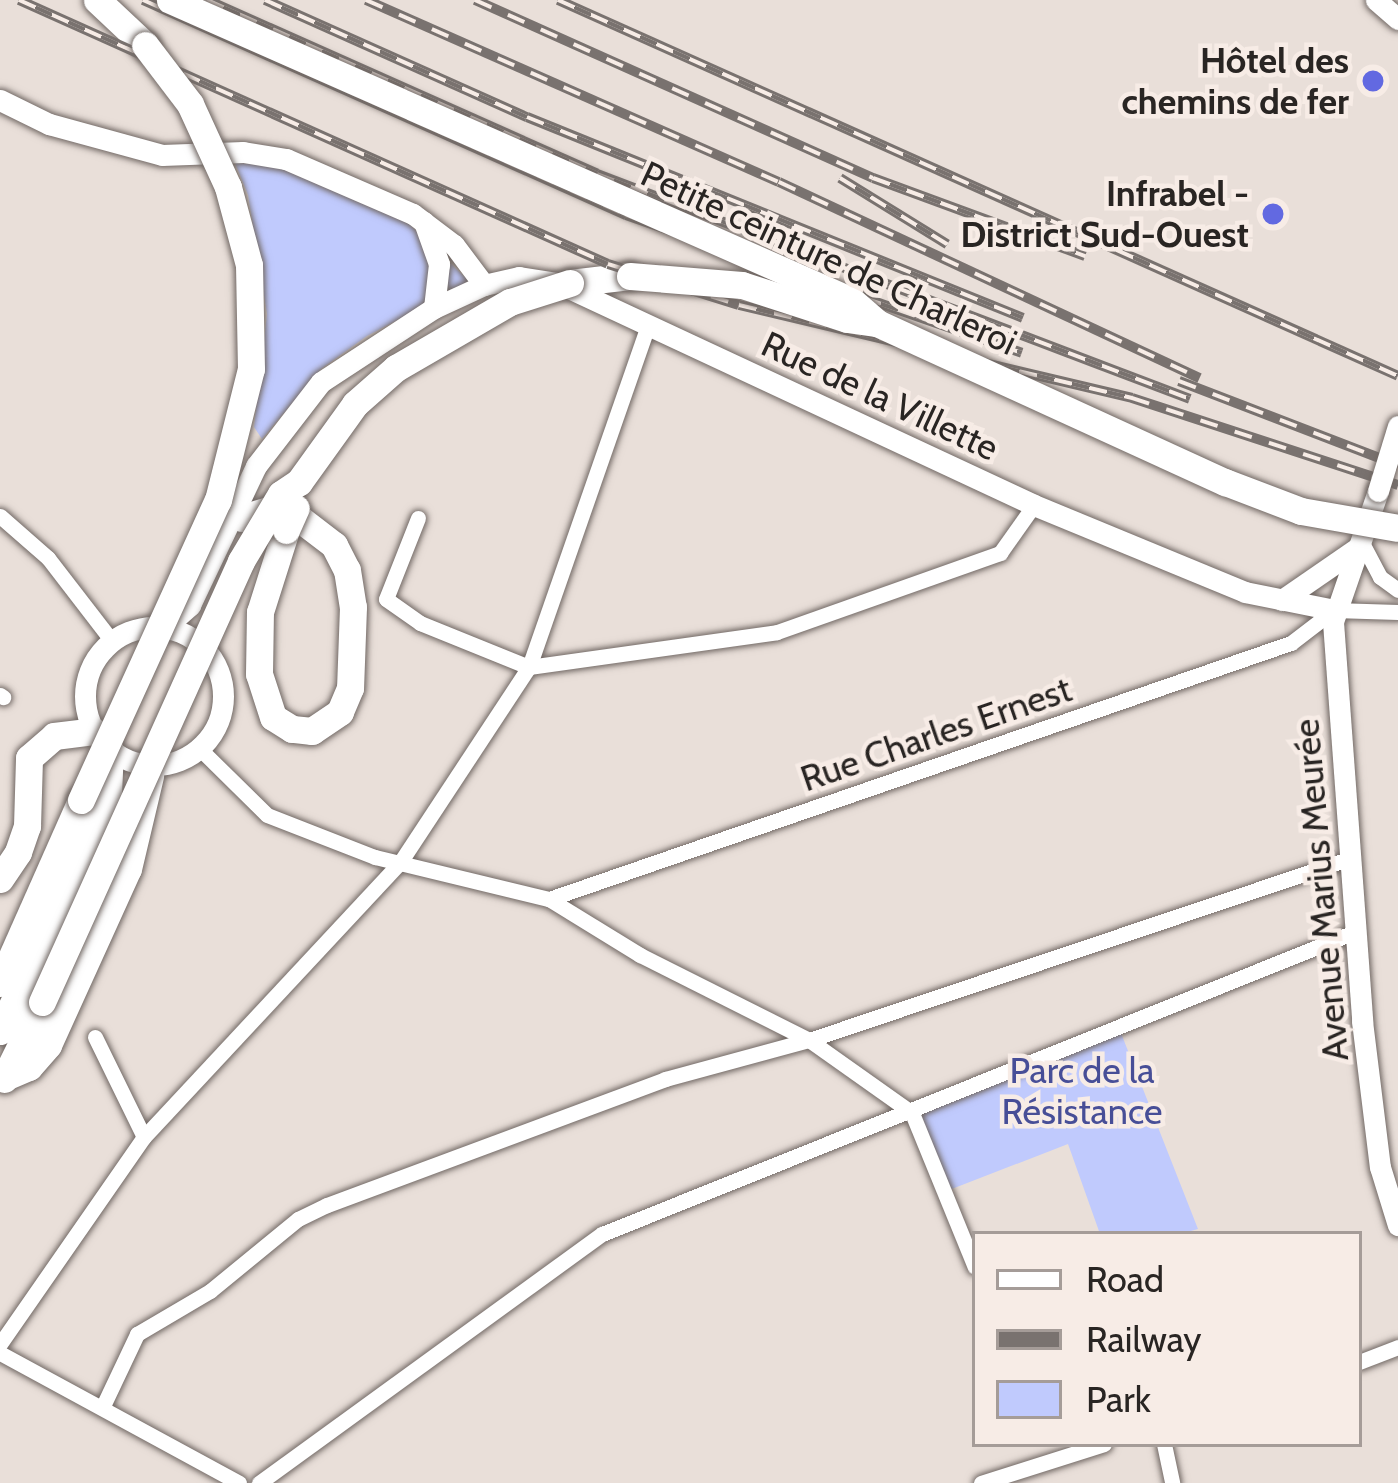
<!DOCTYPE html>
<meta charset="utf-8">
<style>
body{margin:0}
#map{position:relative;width:1398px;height:1483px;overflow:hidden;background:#e9dfd9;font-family:Cabin,sans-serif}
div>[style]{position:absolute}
.green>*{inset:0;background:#c0cafd}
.roads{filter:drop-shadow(0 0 3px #716864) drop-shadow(0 0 3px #716864)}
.street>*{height:15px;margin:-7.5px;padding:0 7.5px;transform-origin:7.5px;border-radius:7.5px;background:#fff}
.secondary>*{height:21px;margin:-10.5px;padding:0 10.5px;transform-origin:10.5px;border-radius:10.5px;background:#fff}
.secondary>.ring{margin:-10.5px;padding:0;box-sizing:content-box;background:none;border:21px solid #fff;border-radius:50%}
.highway>*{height:27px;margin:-13.5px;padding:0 13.5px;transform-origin:13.5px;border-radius:13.5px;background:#fff}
.rail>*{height:10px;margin-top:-5px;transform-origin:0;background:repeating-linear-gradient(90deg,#f7ece6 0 18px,#79726f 0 36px);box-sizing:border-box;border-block:3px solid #79726f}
.bridges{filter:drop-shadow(0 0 3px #716864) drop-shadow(0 0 3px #716864)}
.secondary-bridge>*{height:21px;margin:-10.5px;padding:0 10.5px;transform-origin:10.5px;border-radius:10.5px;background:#fff}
.highway-bridge>*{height:27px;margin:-13.5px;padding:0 13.5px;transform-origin:13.5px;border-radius:13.5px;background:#fff}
.dots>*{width:33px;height:33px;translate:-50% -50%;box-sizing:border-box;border:6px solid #f7ece6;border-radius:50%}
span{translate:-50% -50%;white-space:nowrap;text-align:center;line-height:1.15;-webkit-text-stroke:9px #f7ece6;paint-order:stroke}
.poi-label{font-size:36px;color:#292523;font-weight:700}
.right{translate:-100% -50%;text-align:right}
.street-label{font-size:36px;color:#292523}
.park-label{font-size:36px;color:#474e97}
.legend{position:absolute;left:972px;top:1231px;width:390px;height:216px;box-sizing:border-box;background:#f7ece6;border:3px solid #a59c98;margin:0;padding:15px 21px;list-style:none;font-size:36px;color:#292523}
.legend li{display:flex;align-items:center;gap:24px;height:60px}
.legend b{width:60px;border:3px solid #a59c98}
</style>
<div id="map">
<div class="green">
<div style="clip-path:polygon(235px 163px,281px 165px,409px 224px,470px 282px,367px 336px,321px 369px,262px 439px,254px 427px,267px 314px,248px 195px)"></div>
<div style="clip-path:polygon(1119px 1028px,1198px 1229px,1180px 1234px,1100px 1234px,1068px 1144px,944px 1192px,912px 1113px)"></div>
</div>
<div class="roads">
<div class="street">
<div style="left:0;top:516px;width:64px;rotate:41.2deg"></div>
<div style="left:48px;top:558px;width:105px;rotate:52.4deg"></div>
<div style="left:418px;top:518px;width:87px;rotate:111.6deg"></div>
<div style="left:386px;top:599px;width:42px;rotate:35.2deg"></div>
<div style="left:420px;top:623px;width:118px;rotate:22deg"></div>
<div style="left:529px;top:667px;width:250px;rotate:-8deg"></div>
<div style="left:777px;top:632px;width:237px;rotate:-19.5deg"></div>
<div style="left:1000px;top:553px;width:59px;rotate:-54.7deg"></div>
<div style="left:1360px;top:539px;width:43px;rotate:62.2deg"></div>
<div style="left:1380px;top:577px;width:22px;rotate:36deg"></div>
<div style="left:0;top:695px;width:4px;rotate:34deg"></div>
<div style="left:199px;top:748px;width:95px;rotate:44.6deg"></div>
<div style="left:267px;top:815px;width:116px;rotate:21.3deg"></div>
<div style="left:375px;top:857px;width:179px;rotate:13.6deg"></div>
<div style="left:549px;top:899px;width:107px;rotate:31.6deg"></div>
<div style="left:640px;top:955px;width:189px;rotate:26.7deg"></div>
<div style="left:809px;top:1040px;width:126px;rotate:35.3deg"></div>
<div style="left:549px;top:899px;width:785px;rotate:-19.04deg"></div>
<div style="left:1291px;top:643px;width:54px;rotate:-37.5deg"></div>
<div style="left:1334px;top:610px;width:64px;rotate:1.8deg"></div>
<div style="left:95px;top:1037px;width:111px;rotate:63.9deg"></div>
<div style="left:912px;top:1113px;width:166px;rotate:67.8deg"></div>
<div style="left:0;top:1344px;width:252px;rotate:-55.2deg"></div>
<div style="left:144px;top:1137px;width:374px;rotate:-47deg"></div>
<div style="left:399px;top:864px;width:236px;rotate:-56.6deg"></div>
<div style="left:529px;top:667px;width:364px;rotate:-70.8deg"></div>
<div style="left:0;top:1353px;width:272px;rotate:28.5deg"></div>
<div style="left:1359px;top:1362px;width:42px;rotate:-21deg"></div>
<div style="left:103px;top:1406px;width:80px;rotate:-64.7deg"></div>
<div style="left:137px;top:1334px;width:85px;rotate:-30.5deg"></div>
<div style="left:210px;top:1291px;width:114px;rotate:-39.3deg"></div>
<div style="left:298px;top:1219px;width:32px;rotate:-26deg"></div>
<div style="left:327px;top:1205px;width:361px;rotate:-20.4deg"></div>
<div style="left:665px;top:1079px;width:149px;rotate:-15.2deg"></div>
<div style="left:809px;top:1040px;width:572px;rotate:-18.56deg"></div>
<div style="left:1164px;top:1444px;width:40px;rotate:78deg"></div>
<div style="left:259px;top:1483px;width:424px;rotate:-36deg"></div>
<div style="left:602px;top:1234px;width:814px;rotate:-21.87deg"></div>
<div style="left:981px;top:1483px;width:129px;rotate:-17.6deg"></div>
</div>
<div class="secondary">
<div style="left:1376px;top:0;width:29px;rotate:41deg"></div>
<div style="left:0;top:100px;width:55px;rotate:26.1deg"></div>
<div style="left:49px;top:124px;width:117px;rotate:15.3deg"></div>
<div style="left:162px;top:155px;width:81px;rotate:-2.1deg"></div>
<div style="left:243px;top:152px;width:44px;rotate:9.2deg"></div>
<div style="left:286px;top:159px;width:138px;rotate:23.4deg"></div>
<div style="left:413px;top:214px;width:51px;rotate:37.1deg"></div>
<div style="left:454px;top:245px;width:50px;rotate:53.1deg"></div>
<div style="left:424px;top:222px;width:45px;rotate:70.3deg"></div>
<div style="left:439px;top:264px;width:44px;rotate:96.5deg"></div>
<div style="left:1378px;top:491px;width:139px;rotate:109deg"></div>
<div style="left:1333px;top:622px;width:400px;rotate:85.8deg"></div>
<div style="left:1362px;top:1021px;width:147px;rotate:83deg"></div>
<div style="left:1380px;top:1167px;width:61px;rotate:72.8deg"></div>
<div style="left:1282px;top:600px;width:90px;rotate:-34.6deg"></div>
<div class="ring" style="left:85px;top:627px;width:117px;height:117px"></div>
<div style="left:164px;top:628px;width:35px;rotate:-41deg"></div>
<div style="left:190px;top:605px;width:154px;rotate:-64.6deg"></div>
<div style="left:256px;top:466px;width:106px;rotate:-52.3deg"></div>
<div style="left:321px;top:382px;width:135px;rotate:-33.2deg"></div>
<div style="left:434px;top:308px;width:55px;rotate:-24.7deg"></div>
<div style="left:484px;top:285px;width:36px;rotate:-13deg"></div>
<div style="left:519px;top:277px;width:39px;rotate:9deg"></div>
<div style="left:558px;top:283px;width:525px;rotate:25deg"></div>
<div style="left:1034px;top:505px;width:228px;rotate:22.4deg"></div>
<div style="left:1245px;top:592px;width:91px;rotate:11.4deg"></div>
</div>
<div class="highway">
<div style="left:97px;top:0;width:66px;rotate:43.2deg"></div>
<div style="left:570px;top:283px;width:60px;rotate:-6.7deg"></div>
<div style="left:242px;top:518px;width:27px;rotate:-17deg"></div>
<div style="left:268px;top:510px;width:33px;rotate:16deg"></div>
<div style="left:300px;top:519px;width:43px;rotate:37.4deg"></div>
<div style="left:334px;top:545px;width:28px;rotate:63deg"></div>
<div style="left:347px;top:570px;width:37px;rotate:81deg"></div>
<div style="left:353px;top:607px;width:81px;rotate:92.1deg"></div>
<div style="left:350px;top:688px;width:26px;rotate:113deg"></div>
<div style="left:340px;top:712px;width:34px;rotate:146deg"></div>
<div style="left:312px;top:731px;width:20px;rotate:-174deg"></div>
<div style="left:292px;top:729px;width:22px;rotate:-148deg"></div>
<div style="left:273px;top:717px;width:45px;rotate:-108deg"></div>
<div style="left:259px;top:674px;width:62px;rotate:-89.1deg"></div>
<div style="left:260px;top:612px;width:86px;rotate:-72.4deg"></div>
<div style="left:0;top:879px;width:32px;rotate:-56deg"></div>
<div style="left:18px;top:852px;width:28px;rotate:-71deg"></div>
<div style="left:27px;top:826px;width:68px;rotate:-88.3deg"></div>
<div style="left:29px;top:758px;width:33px;rotate:-41deg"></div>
<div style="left:54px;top:736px;width:40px;rotate:-7.1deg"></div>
<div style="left:0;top:983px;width:200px;rotate:-66.1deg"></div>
<div style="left:0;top:1031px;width:233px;rotate:-64.9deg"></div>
<div style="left:99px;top:820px;width:27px;rotate:-70deg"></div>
<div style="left:108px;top:795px;width:45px;rotate:-87.5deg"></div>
<div style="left:5px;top:1077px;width:26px;rotate:-23deg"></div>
<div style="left:29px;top:1067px;width:29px;rotate:-49deg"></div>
<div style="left:48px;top:1045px;width:193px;rotate:-65.6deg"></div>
<div style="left:128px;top:869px;width:96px;rotate:-76.7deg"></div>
<div style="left:4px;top:1079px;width:86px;rotate:-63.7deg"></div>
</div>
</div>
<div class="rail">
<div style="left:19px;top:0;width:645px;rotate:24.14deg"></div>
<div style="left:608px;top:264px;width:137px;rotate:17.4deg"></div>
<div style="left:739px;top:305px;width:404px;rotate:13.3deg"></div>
<div style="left:1132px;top:398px;width:280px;rotate:18.1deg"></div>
<div style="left:143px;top:0;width:529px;rotate:24deg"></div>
<div style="left:626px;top:215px;width:419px;rotate:19.2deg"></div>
<div style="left:207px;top:0;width:427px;rotate:24deg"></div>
<div style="left:597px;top:174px;width:634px;rotate:20.78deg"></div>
<div style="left:265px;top:0;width:287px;rotate:24.1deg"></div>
<div style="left:527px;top:117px;width:535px;rotate:22.06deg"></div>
<div style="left:366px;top:0;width:451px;rotate:23.8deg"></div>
<div style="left:779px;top:182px;width:464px;rotate:25deg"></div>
<div style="left:475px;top:0;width:436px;rotate:24.1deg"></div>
<div style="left:873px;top:178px;width:226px;rotate:20.2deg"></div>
<div style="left:558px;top:0;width:920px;rotate:24.11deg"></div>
<div style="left:840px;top:178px;width:126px;rotate:31.7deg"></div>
<div style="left:1179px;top:381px;width:235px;rotate:21deg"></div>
</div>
<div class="bridges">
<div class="secondary-bridge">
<div style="left:1378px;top:491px;width:68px;rotate:-72.9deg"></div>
</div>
<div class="highway-bridge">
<div style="left:170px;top:0;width:745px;rotate:23.81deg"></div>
<div style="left:852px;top:301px;width:33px;rotate:41deg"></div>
<div style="left:877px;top:323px;width:383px;rotate:24.6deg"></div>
<div style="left:1225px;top:482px;width:81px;rotate:20.9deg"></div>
<div style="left:1301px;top:511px;width:98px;rotate:9.9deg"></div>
<div style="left:630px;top:276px;width:112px;rotate:4.6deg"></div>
<div style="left:742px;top:285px;width:110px;rotate:17.9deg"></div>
<div style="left:847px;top:319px;width:30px;rotate:8deg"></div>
<div style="left:286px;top:530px;width:24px;rotate:-66deg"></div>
<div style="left:81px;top:800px;width:330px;rotate:-65.5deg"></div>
<div style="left:218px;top:500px;width:135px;rotate:-75.9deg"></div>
<div style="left:251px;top:369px;width:104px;rotate:-91.1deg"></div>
<div style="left:249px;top:265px;width:81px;rotate:-105.1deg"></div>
<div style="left:228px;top:187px;width:91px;rotate:-114.6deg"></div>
<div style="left:190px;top:104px;width:74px;rotate:-127.3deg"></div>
<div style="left:42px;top:1002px;width:484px;rotate:-65.7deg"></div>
<div style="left:241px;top:561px;width:78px;rotate:-59.2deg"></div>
<div style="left:281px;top:494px;width:22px;rotate:-34deg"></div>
<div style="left:299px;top:482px;width:96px;rotate:-54.3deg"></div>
<div style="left:355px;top:404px;width:55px;rotate:-41.3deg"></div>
<div style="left:396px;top:368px;width:132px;rotate:-30.1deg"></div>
<div style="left:510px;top:302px;width:63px;rotate:-17.6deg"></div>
</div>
</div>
<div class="dots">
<div style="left:1373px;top:81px;background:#6269e1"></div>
<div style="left:1273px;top:214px;background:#6269e1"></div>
</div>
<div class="poi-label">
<span class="right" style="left:1349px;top:81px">Hôtel des<br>chemins de fer</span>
<span class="right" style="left:1249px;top:214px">Infrabel -<br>District Sud-Ouest</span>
</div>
<div class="street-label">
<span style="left:829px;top:258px;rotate:25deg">Petite ceinture de Charleroi</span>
<span style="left:880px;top:396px;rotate:25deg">Rue de la Villette</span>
<span style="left:936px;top:734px;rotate:-19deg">Rue Charles Ernest</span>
<span style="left:1321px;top:890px;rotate:-95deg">Avenue Marius Meurée</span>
</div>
<div class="park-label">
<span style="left:1082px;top:1091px">Parc de la<br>Résistance</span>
</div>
<ul class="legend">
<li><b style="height:15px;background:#fff"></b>Road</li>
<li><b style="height:15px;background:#79726f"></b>Railway</li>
<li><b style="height:33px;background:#c0cafd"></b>Park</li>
</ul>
</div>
